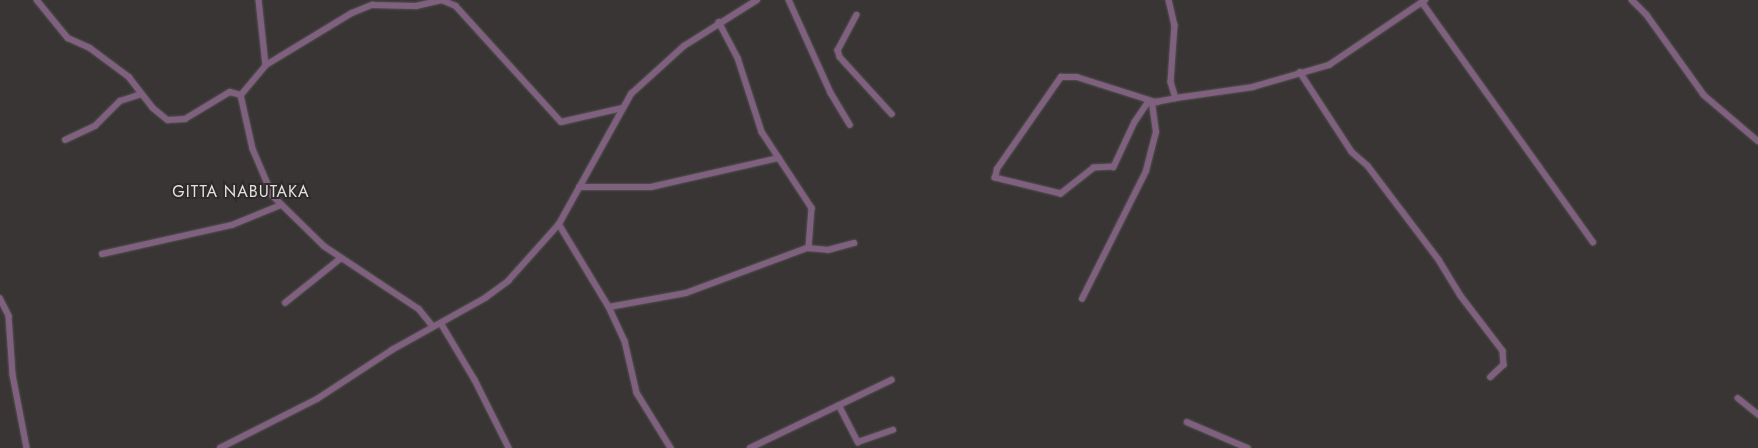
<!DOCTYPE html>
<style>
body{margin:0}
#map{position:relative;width:1758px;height:448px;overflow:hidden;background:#383534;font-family:Jost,sans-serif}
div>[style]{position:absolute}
.roads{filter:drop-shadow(0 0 1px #535150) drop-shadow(0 0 1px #535150)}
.minor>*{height:5.5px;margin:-2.75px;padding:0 2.75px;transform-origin:2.75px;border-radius:2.75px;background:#80607f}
span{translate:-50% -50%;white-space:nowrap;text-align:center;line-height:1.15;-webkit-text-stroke:4px #2e2b2a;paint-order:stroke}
.quarter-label{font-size:16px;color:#e2e1e0;letter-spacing:1px}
</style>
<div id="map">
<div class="roads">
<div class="minor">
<div style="left:37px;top:0;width:49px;rotate:50.8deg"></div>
<div style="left:68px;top:38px;width:24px;rotate:24deg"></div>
<div style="left:90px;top:48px;width:49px;rotate:36.6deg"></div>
<div style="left:129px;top:77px;width:39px;rotate:52deg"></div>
<div style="left:153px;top:108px;width:19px;rotate:39deg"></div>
<div style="left:168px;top:120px;width:17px;rotate:-3deg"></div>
<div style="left:185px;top:119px;width:52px;rotate:-31deg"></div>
<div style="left:230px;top:92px;width:11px;rotate:15deg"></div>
<div style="left:241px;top:95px;width:55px;rotate:77.5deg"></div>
<div style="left:253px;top:149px;width:51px;rotate:66.9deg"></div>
<div style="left:273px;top:196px;width:71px;rotate:44.4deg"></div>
<div style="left:324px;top:246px;width:114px;rotate:33.6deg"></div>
<div style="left:419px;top:309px;width:22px;rotate:51deg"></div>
<div style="left:259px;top:0;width:65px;rotate:83.9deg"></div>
<div style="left:789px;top:0;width:102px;rotate:65.7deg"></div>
<div style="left:831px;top:93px;width:37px;rotate:59deg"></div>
<div style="left:1169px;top:0;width:26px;rotate:77deg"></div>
<div style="left:1175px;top:25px;width:57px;rotate:94deg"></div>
<div style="left:1171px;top:82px;width:17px;rotate:73deg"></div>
<div style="left:1176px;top:98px;width:78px;rotate:-8.1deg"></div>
<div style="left:1253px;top:87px;width:79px;rotate:-16.1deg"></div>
<div style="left:1329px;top:65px;width:116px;rotate:-34.1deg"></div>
<div style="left:1632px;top:0;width:21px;rotate:45deg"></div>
<div style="left:1647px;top:15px;width:98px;rotate:54.5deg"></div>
<div style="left:1704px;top:95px;width:71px;rotate:40.4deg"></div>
<div style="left:1422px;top:2px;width:295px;rotate:54.5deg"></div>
<div style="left:857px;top:15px;width:40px;rotate:118deg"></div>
<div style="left:838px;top:50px;width:7px;rotate:74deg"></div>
<div style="left:840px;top:57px;width:77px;rotate:47.6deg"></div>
<div style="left:719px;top:22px;width:41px;rotate:62.2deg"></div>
<div style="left:738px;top:58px;width:78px;rotate:72deg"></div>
<div style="left:762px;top:132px;width:91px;rotate:56.7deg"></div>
<div style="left:812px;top:208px;width:40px;rotate:94.3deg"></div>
<div style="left:1300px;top:72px;width:95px;rotate:57deg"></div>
<div style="left:1352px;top:152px;width:21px;rotate:41deg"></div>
<div style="left:1368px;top:166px;width:118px;rotate:52.9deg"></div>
<div style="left:1439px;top:260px;width:42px;rotate:58.6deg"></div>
<div style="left:1461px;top:296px;width:69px;rotate:52.6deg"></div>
<div style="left:1503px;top:351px;width:14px;rotate:86deg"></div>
<div style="left:1504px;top:365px;width:18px;rotate:137deg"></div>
<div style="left:241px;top:95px;width:39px;rotate:-50deg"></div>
<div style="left:266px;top:65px;width:100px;rotate:-31.2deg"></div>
<div style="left:352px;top:13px;width:22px;rotate:-22deg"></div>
<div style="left:372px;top:5px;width:44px;rotate:1.3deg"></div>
<div style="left:416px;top:6px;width:27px;rotate:-13deg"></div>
<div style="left:442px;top:0;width:15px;rotate:23deg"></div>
<div style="left:456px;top:6px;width:156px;rotate:47.8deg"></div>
<div style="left:561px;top:122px;width:63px;rotate:-12.9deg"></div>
<div style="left:1159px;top:102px;width:11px;rotate:175deg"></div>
<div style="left:1148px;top:103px;width:23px;rotate:124deg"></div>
<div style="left:1135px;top:122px;width:50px;rotate:115deg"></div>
<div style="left:1114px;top:167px;width:20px;rotate:177deg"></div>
<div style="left:1094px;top:168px;width:42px;rotate:141.8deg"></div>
<div style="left:1061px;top:194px;width:68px;rotate:-166.4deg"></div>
<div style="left:995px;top:178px;width:9px;rotate:-77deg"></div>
<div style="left:997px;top:169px;width:112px;rotate:-55.2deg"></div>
<div style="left:1061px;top:77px;width:16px"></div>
<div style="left:1077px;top:77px;width:83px;rotate:17.6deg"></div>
<div style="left:1156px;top:102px;width:20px;rotate:-11deg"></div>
<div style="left:65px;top:140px;width:33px;rotate:-25deg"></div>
<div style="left:95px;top:126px;width:35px;rotate:-45deg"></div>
<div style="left:120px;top:101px;width:22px;rotate:-18deg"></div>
<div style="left:579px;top:187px;width:72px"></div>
<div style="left:651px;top:187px;width:131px;rotate:-12.8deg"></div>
<div style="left:559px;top:224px;width:97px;rotate:58.9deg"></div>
<div style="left:609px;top:307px;width:38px;rotate:65deg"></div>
<div style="left:625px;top:341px;width:53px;rotate:77deg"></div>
<div style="left:637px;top:393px;width:65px;rotate:58.3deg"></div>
<div style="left:102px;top:254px;width:133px;rotate:-12.6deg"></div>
<div style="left:232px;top:225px;width:53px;rotate:-22.2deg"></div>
<div style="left:0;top:298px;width:20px;rotate:63deg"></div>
<div style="left:9px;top:316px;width:59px;rotate:86.1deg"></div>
<div style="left:13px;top:375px;width:74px;rotate:79.1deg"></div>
<div style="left:1082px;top:299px;width:143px;rotate:-63.4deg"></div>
<div style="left:1146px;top:171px;width:40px;rotate:-75.6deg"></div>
<div style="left:1156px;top:132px;width:29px;rotate:-98deg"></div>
<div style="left:285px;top:303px;width:70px;rotate:-38.7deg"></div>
<div style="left:609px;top:307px;width:78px;rotate:-10.3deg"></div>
<div style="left:686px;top:293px;width:129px;rotate:-20.4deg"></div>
<div style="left:807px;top:248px;width:21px;rotate:5deg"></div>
<div style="left:828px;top:250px;width:27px;rotate:-15deg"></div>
<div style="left:441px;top:323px;width:66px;rotate:59.2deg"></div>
<div style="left:475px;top:380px;width:76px;rotate:63.4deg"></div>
<div style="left:1738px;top:398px;width:26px;rotate:39deg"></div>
<div style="left:839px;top:405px;width:42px;rotate:62.8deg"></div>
<div style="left:858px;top:442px;width:37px;rotate:-19deg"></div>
<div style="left:1187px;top:422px;width:66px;rotate:23.1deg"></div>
<div style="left:220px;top:448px;width:109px;rotate:-26.8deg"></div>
<div style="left:317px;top:399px;width:90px;rotate:-33.2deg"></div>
<div style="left:392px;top:350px;width:107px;rotate:-29.2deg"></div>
<div style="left:485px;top:298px;width:29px;rotate:-36deg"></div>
<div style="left:508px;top:281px;width:76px;rotate:-48.2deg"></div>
<div style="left:559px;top:224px;width:149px;rotate:-61deg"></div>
<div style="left:631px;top:94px;width:72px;rotate:-42.2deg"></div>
<div style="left:684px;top:46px;width:86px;rotate:-32.2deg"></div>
<div style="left:750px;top:448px;width:157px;rotate:-25.7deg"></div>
</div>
</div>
<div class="quarter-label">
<span style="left:241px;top:192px">GITTA NABUTAKA</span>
</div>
</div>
